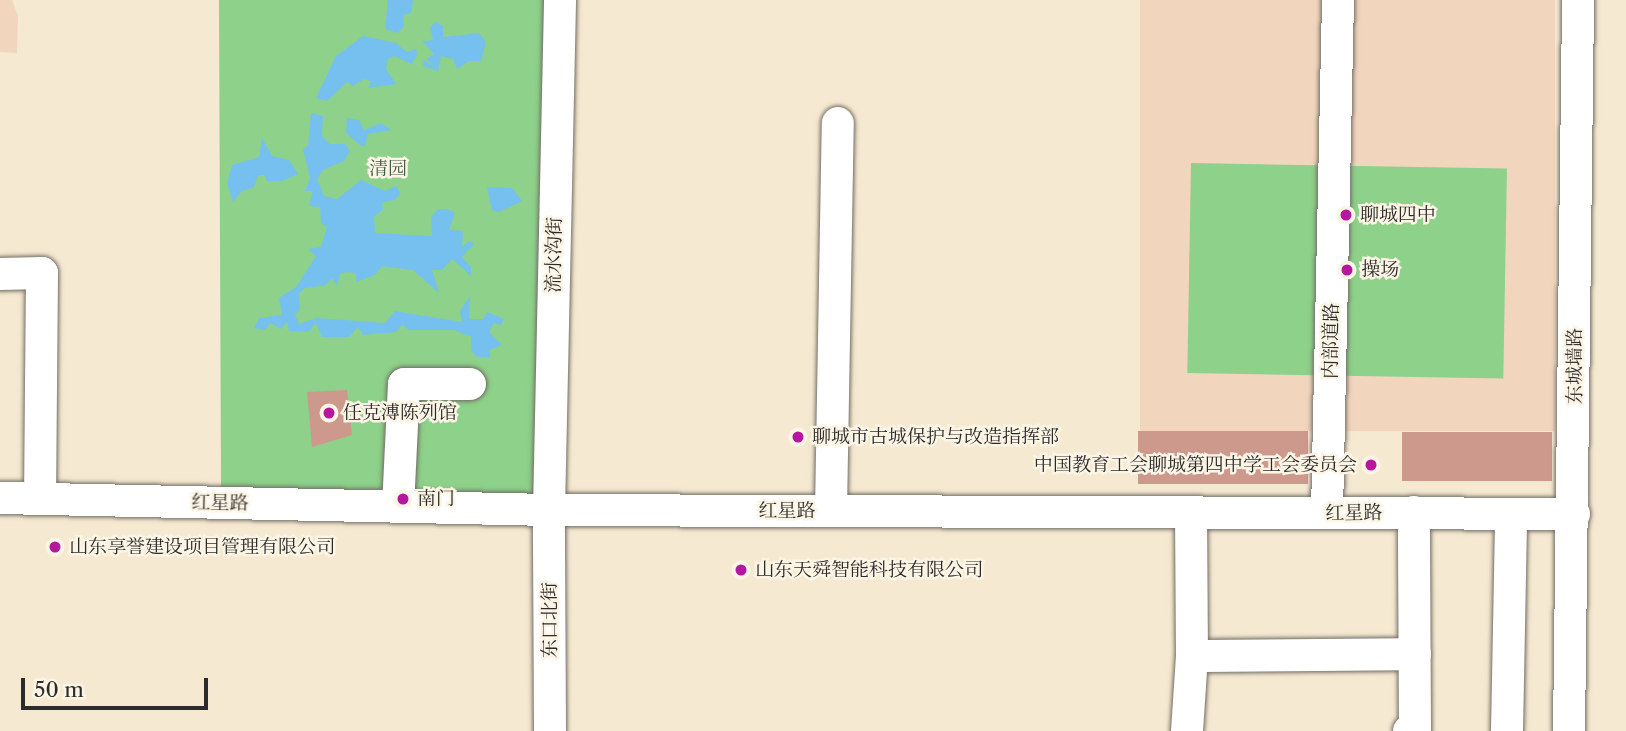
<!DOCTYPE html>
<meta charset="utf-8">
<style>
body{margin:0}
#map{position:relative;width:1626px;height:731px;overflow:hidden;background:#f6e9d1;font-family:"Libre Caslon Text","Noto Serif SC",serif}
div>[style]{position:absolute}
.built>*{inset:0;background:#f1d5bd;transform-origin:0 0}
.green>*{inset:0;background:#8dd18a;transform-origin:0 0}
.water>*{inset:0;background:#76c0ef}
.building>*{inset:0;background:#ce998d;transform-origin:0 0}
.roads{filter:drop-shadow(0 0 2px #726e65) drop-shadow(0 0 2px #726e65)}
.minor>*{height:32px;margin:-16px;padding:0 16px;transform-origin:16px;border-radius:16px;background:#fff}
.dots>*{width:19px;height:19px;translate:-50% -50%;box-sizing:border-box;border:4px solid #fcf5e5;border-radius:50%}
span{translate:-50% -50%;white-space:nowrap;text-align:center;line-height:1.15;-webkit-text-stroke:5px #fcf5e5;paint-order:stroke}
.park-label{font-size:19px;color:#485d48}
.poi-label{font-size:19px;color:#2b2b2b}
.left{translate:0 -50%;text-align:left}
.right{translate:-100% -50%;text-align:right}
.street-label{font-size:19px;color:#2b2b2b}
.scale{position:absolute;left:21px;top:678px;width:187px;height:32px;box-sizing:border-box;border:4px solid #2b2b2b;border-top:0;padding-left:9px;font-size:21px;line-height:24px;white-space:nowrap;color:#2b2b2b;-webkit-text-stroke:5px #fcf5e5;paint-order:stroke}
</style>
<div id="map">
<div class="built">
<div style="clip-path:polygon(0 0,12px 0,18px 16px,17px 53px,0 52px)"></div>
<div style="left:1140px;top:0;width:415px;height:431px"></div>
</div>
<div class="green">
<div style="clip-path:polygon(219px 0,560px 0,549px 510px,212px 503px,221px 485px)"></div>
<div style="left:1191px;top:163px;width:316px;height:210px;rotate:1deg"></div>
</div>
<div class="water">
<div style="clip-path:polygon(388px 0,413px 0,411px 13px,403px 15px,404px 26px,398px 33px,385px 29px)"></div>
<div style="clip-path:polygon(436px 22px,443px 26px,443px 37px,479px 33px,486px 42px,481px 61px,469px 61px,457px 69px,453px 59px,441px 56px,438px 71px,423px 66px,424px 60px,436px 68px,426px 59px,434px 54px,422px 41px,433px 40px,430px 27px)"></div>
<div style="clip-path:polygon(363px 36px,396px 43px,407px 52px,416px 49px,417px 54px,412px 64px,394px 56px,388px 59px,386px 69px,396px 84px,368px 88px,371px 81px,364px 79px,353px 86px,347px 82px,327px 101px,316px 98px,336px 56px)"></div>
<div style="clip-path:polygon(311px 113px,323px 116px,322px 136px,330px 144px,345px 144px,350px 151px,344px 161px,323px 170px,317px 179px,324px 196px,337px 199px,361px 180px,385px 191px,397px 186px,400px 194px,395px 200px,382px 202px,383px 209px,374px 217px,375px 233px,432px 236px,431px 217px,438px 209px,448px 209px,455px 213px,449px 230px,463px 231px,462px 247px,469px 241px,474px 244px,462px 257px,471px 267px,471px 276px,452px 259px,442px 270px,432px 270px,439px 293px,413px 270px,382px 266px,375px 275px,356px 282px,356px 273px,346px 272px,340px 274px,337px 286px,332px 278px,326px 285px,305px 288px,299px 293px,300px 310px,295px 314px,299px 324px,316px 318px,385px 323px,395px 311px,462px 322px,460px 311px,470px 296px,469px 319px,483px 319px,487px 312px,504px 319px,501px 325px,494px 323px,489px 332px,502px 345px,489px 350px,490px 358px,477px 357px,471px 351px,471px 337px,454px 330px,409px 330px,402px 325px,396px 332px,363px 335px,358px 327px,349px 337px,322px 337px,316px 323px,308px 332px,289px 331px,287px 322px,281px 329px,270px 323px,265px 330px,254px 328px,259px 318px,282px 315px,279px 298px,296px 287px,316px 256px,308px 249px,321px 247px,327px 227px,321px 223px,320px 207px,309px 206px,313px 191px,305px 191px,310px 178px,303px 149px,308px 146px)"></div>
<div style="clip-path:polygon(347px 118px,359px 120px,364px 130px,381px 123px,391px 130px,368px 134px,365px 146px,360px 145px,346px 133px)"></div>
<div style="clip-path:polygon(262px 138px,272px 156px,289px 160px,298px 174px,282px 181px,267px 181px,264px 175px,258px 175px,254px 187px,242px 191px,233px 202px,227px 183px,232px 165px,259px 157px)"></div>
<div style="clip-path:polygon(487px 187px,512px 188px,522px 201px,499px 212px,492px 210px)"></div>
</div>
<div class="building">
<div style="clip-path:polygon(347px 390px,352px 435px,312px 447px,307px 392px)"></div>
<div style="left:1138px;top:431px;width:170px;height:53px"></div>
<div style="left:1402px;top:432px;width:150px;height:49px"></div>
</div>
<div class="roads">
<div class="minor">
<div style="left:0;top:274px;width:42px;rotate:-1.4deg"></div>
<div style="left:42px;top:273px;width:226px;rotate:90.5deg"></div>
<div style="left:0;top:498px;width:549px;rotate:1.25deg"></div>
<div style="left:549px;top:510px;width:1025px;rotate:0.22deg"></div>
<div style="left:398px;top:507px;width:123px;rotate:-87.2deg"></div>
<div style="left:404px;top:384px;width:66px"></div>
<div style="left:831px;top:511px;width:388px;rotate:-89deg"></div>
<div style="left:1327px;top:513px;width:513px;rotate:-88.77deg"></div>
<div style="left:1192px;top:656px;width:223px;rotate:-0.5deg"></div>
<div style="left:550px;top:731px;width:221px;rotate:-90.3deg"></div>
<div style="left:549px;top:510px;width:510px;rotate:-88.76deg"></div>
<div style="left:1187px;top:731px;width:75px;rotate:-86.2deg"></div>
<div style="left:1192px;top:656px;width:142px;rotate:-90.4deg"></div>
<div style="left:1409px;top:731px;width:6px"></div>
<div style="left:1415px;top:731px;width:219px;rotate:-90.3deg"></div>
<div style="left:1507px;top:731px;width:217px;rotate:-88.9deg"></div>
<div style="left:1569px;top:731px;width:731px;rotate:-89.29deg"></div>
</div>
</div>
<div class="dots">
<div style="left:1346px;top:215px;background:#b5179e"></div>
<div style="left:1347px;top:270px;background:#b5179e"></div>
<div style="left:329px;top:413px;background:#b5179e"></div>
<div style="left:798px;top:437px;background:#b5179e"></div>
<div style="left:1371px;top:465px;background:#b5179e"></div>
<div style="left:403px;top:499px;background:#b5179e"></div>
<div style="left:55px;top:547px;background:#b5179e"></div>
<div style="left:741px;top:570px;background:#b5179e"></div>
</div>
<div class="park-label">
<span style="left:388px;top:169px">清园</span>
</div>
<div class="poi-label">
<span class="left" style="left:1360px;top:215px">聊城四中</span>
<span class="left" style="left:1361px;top:270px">操场</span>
<span class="left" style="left:343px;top:413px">任克溥陈列馆</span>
<span class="left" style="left:812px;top:437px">聊城市古城保护与改造指挥部</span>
<span class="right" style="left:1357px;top:465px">中国教育工会聊城第四中学工会委员会</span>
<span class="left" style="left:417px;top:499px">南门</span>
<span class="left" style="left:69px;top:547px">山东享誉建设项目管理有限公司</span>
<span class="left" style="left:755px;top:570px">山东天舜智能科技有限公司</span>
</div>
<div class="street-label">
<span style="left:554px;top:255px;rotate:-89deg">流水沟街</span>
<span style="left:1331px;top:341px;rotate:-89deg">内部道路</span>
<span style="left:1575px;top:366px;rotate:-90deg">东城墙路</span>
<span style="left:220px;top:503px;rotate:1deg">红星路</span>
<span style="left:787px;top:511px">红星路</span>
<span style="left:1354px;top:513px;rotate:-1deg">红星路</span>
<span style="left:550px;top:620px;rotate:-90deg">东口北街</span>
</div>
<div class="scale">50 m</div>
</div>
